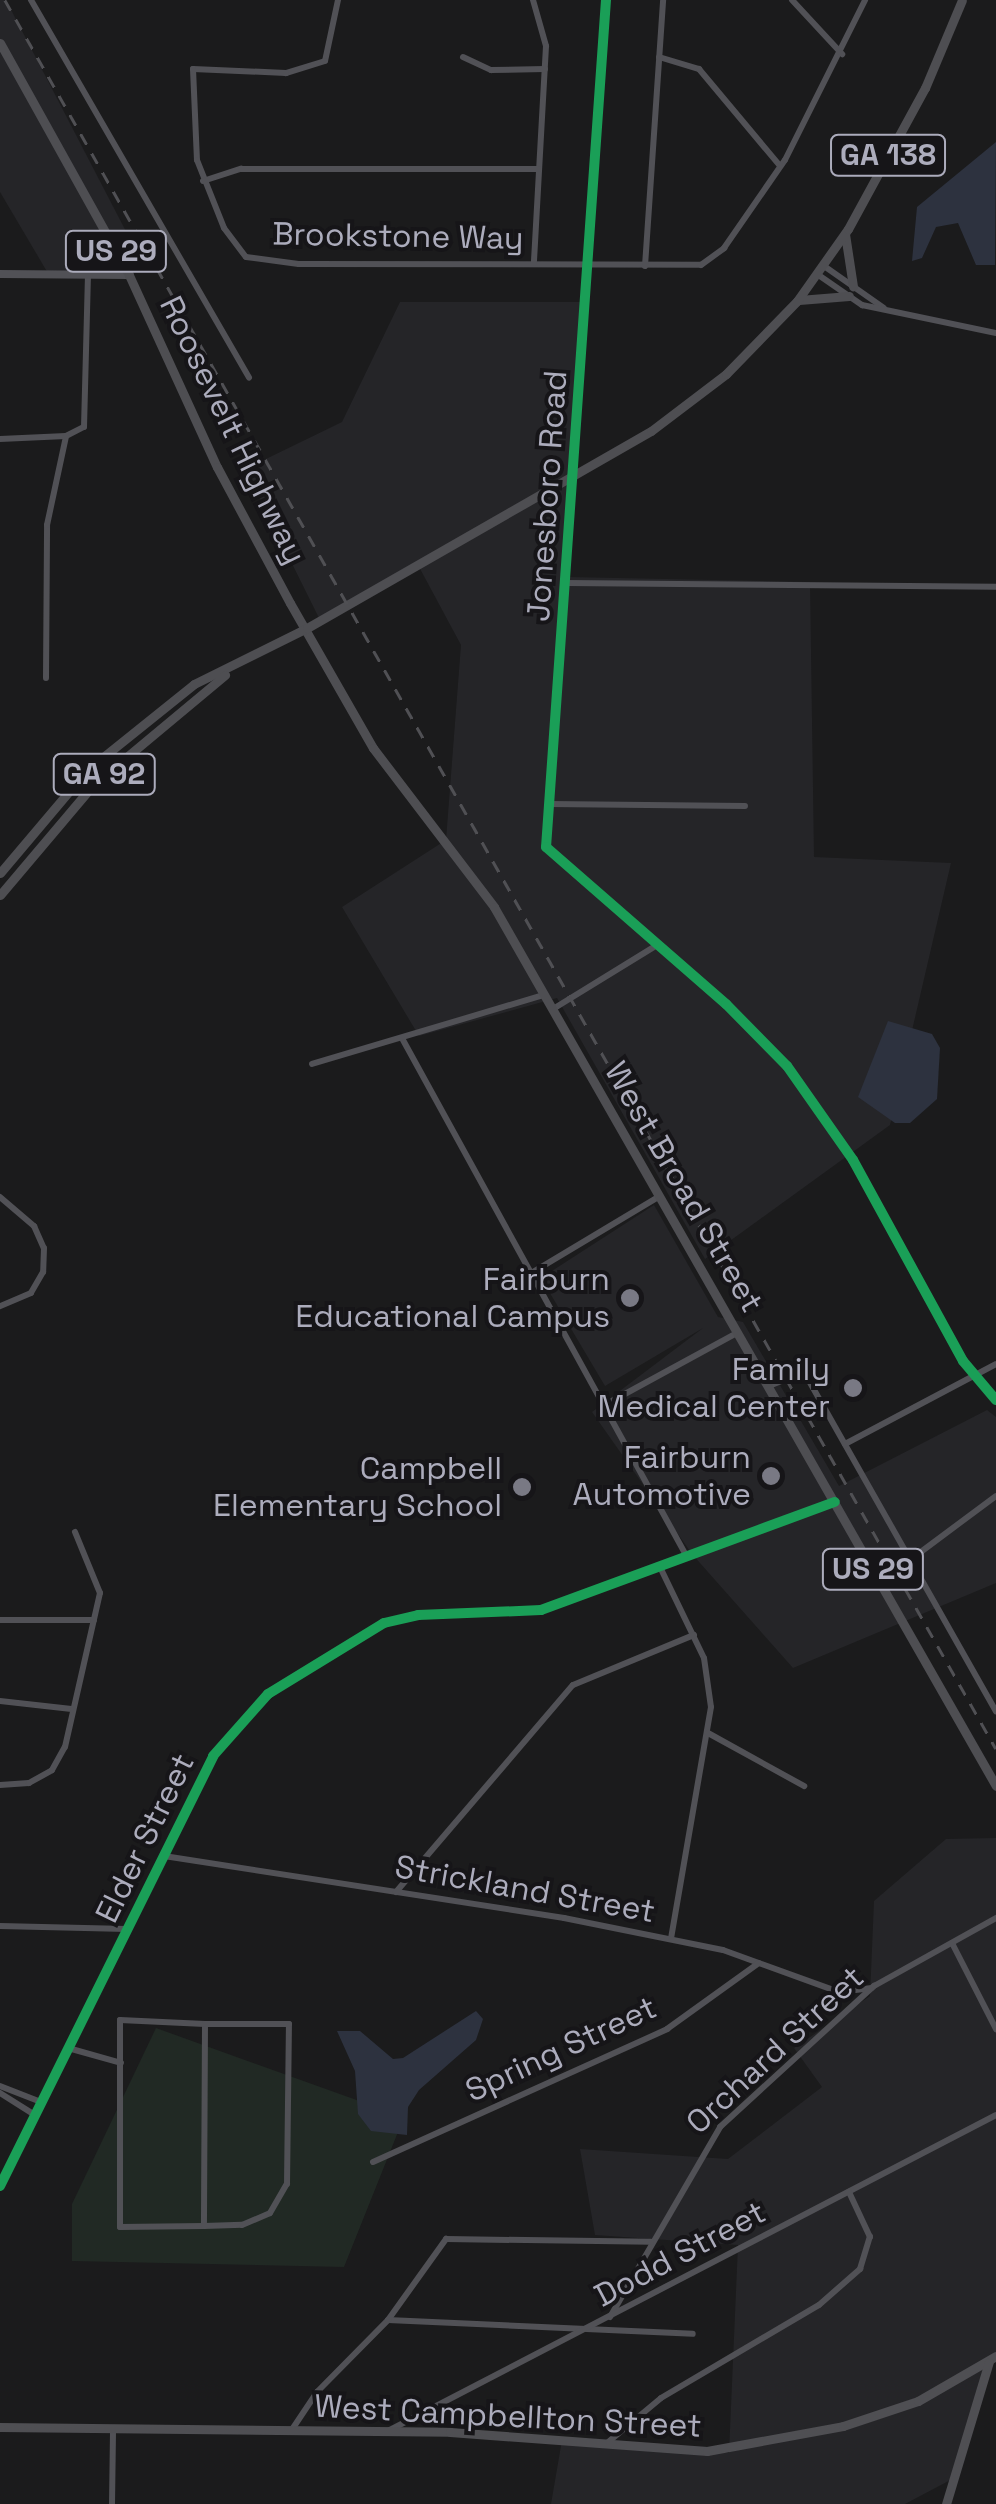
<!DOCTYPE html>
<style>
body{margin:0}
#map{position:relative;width:996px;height:2504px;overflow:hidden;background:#1b1b1c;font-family:"Space Grotesk",sans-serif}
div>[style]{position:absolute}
.built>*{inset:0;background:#252528}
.green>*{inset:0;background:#212924}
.water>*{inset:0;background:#2d323f}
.minor>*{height:6px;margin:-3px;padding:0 3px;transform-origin:3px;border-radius:3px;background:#515156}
.tertiary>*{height:8px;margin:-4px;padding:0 4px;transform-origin:4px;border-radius:4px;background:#515156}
.secondary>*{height:9px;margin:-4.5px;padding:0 4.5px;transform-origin:4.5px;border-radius:4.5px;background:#4f4f53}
.primary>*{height:9px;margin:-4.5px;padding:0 4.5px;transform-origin:4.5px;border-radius:4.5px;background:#4e4e52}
.rail>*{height:2.5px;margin-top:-1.25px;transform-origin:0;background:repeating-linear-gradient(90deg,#505054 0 12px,transparent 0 22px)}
.cycleway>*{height:10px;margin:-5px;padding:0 5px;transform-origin:5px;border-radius:5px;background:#1a9f57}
.dots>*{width:28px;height:28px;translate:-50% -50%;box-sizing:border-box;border:5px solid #161518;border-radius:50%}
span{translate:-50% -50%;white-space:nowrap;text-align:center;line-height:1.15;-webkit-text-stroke:8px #161518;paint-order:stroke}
.shield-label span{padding:2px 8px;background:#161518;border:2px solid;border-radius:8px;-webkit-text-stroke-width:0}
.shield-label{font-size:30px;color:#acacbc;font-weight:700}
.street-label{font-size:32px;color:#acacbc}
.poi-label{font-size:32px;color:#acacbc}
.right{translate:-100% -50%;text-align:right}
</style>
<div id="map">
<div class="built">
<div style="clip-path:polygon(0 0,6px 0,145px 268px,125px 275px,49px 275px,0 192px)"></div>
<div style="clip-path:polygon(400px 302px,588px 302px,568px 577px,810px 582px,814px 857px,951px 863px,890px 1125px,705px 1259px,557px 998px,419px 1036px,342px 907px,446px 840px,461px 645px,418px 565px,319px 618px,245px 469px,342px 422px)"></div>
<div style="clip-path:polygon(654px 1205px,718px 1317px,743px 1322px,839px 1486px,987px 1410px,996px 1417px,996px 1583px,793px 1668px,692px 1554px,592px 1412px,703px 1328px,605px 1386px,541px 1278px)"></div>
<div style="clip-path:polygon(996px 1838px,996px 2357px,986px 2367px,958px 2476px,905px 2504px,551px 2504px,562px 2440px,729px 2453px,738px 2245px,595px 2235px,580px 2149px,728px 2159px,822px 2087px,794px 2048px,870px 1996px,874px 1901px,946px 1839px)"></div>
</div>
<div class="green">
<div style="clip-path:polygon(156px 2028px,404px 2117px,344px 2267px,72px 2261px,72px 2204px)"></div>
</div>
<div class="water">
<div style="clip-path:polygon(996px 142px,995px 265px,976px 265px,958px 223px,936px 227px,922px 258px,912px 261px,917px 207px)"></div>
<div style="clip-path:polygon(888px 1021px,932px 1034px,940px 1048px,937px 1099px,910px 1123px,895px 1123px,858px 1097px)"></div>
<div style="clip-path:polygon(476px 2011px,483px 2019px,476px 2040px,419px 2090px,408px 2107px,407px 2135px,371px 2131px,358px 2114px,355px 2071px,337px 2031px,360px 2031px,393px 2059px,403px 2058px)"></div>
</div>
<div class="minor">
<div style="left:31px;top:0;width:436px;rotate:60deg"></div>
<div style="left:338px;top:0;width:62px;rotate:102deg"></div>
<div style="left:325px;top:61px;width:41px;rotate:162.9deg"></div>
<div style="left:286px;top:73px;width:93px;rotate:-177.5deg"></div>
<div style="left:193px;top:69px;width:91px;rotate:87.5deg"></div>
<div style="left:197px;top:160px;width:73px;rotate:68.3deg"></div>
<div style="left:224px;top:228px;width:36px;rotate:53deg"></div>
<div style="left:246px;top:257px;width:53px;rotate:7.5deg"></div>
<div style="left:299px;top:264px;width:402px;rotate:0.1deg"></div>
<div style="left:701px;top:265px;width:29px;rotate:-36deg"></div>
<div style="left:724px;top:248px;width:107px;rotate:-55.3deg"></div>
<div style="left:785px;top:160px;width:179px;rotate:-63.4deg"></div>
<div style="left:533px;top:0;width:48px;rotate:74.2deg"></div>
<div style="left:546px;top:46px;width:217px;rotate:93.2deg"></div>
<div style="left:606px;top:0;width:849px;rotate:94.05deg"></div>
<div style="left:546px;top:847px;width:239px;rotate:41.1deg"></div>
<div style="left:726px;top:1004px;width:87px;rotate:45.5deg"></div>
<div style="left:787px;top:1066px;width:115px;rotate:54.9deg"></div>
<div style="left:853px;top:1160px;width:229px;rotate:61.3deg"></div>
<div style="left:963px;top:1361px;width:51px;rotate:49.8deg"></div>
<div style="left:792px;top:0;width:74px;rotate:47.2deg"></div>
<div style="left:463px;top:57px;width:31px;rotate:25deg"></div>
<div style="left:491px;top:70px;width:54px;rotate:-1.1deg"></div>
<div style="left:659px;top:57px;width:42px;rotate:16.7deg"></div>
<div style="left:699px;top:69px;width:126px;rotate:50.1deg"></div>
<div style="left:203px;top:181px;width:40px;rotate:-18deg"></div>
<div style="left:241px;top:169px;width:297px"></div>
<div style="left:645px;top:266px;width:267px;rotate:-86.1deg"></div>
<div style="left:824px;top:266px;width:73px;rotate:35deg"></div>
<div style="left:817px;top:274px;width:55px;rotate:34.6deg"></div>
<div style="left:862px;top:305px;width:137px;rotate:11.8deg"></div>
<div style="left:0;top:439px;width:66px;rotate:-2.6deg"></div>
<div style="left:66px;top:436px;width:20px;rotate:-27deg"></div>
<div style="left:84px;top:427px;width:154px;rotate:-88.5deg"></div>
<div style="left:566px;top:583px;width:430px;rotate:0.5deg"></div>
<div style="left:46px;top:678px;width:153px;rotate:-89.6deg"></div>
<div style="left:47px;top:525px;width:91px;rotate:-77.9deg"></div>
<div style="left:549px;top:804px;width:196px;rotate:0.6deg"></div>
<div style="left:553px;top:1009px;width:122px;rotate:-31.6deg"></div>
<div style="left:403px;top:1040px;width:590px;rotate:61.22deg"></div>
<div style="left:312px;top:1064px;width:242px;rotate:-16.6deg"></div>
<div style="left:0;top:1197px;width:45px;rotate:40.5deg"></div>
<div style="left:34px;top:1226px;width:24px;rotate:66deg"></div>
<div style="left:44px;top:1248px;width:24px;rotate:92deg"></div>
<div style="left:43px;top:1272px;width:24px;rotate:120deg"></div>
<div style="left:31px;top:1293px;width:34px;rotate:157deg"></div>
<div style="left:528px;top:1275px;width:154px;rotate:-30.9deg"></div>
<div style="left:769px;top:1386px;width:38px;rotate:-22deg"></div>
<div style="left:804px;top:1372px;width:390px;rotate:60.5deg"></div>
<div style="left:601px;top:1407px;width:155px;rotate:-28.6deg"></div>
<div style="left:845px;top:1444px;width:171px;rotate:-27.9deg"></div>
<div style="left:910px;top:1560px;width:107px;rotate:-36.7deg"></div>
<div style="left:660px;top:1567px;width:101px;rotate:64.2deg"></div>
<div style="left:704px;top:1658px;width:49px;rotate:81.9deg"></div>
<div style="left:711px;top:1707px;width:235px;rotate:99.8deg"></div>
<div style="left:0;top:1620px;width:94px"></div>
<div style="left:0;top:1701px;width:72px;rotate:6.3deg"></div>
<div style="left:708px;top:1733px;width:110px;rotate:28.9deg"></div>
<div style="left:0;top:1785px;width:29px;rotate:-4deg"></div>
<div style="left:29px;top:1783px;width:26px;rotate:-29deg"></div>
<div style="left:52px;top:1770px;width:26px;rotate:-61deg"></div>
<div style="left:65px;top:1747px;width:158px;rotate:-77.2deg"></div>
<div style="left:100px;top:1593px;width:66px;rotate:-112.3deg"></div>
<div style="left:164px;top:1856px;width:405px;rotate:8.8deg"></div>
<div style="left:564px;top:1918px;width:162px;rotate:11.4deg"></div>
<div style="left:723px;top:1950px;width:123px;rotate:19.9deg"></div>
<div style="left:839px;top:1992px;width:33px;rotate:-7deg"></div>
<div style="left:396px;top:1892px;width:272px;rotate:-49.5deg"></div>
<div style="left:573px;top:1685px;width:131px;rotate:-22.5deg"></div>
<div style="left:0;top:1926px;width:127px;rotate:1.4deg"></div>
<div style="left:952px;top:1943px;width:97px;rotate:62.9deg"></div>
<div style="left:120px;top:2020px;width:85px;rotate:2.7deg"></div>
<div style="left:205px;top:2024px;width:202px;rotate:90.3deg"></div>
<div style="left:204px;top:2226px;width:84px;rotate:179.3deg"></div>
<div style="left:120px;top:2227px;width:207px;rotate:-90deg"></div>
<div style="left:68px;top:2048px;width:55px;rotate:15.8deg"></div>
<div style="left:0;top:2086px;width:44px;rotate:21.3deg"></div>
<div style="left:0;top:2093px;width:41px;rotate:32.2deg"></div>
<div style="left:373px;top:2162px;width:323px;rotate:-24.3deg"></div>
<div style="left:667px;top:2029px;width:113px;rotate:-35.7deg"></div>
<div style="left:0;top:2186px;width:480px;rotate:-63.6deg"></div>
<div style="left:213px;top:1756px;width:83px;rotate:-48.4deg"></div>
<div style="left:268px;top:1694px;width:136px;rotate:-31.5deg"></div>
<div style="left:384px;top:1623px;width:35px;rotate:-13deg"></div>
<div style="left:418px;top:1615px;width:123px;rotate:-2.3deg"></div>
<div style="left:541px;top:1610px;width:312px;rotate:-20.1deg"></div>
<div style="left:204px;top:2226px;width:38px;rotate:-2deg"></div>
<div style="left:242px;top:2225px;width:30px;rotate:-23deg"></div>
<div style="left:270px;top:2213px;width:34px;rotate:-60deg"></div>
<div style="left:287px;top:2184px;width:160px;rotate:-89.3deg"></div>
<div style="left:289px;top:2024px;width:84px;rotate:180deg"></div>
<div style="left:610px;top:2317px;width:220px;rotate:-59.9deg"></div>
<div style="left:720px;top:2127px;width:209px;rotate:-42.5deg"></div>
<div style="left:874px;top:1986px;width:140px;rotate:-29.1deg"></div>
<div style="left:388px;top:2320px;width:305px;rotate:2.6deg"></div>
<div style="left:291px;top:2431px;width:47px;rotate:-56.3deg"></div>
<div style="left:317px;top:2392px;width:101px;rotate:-45.4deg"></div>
<div style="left:388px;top:2320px;width:100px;rotate:-54.4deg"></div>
<div style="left:446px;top:2239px;width:205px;rotate:0.8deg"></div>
<div style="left:386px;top:2432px;width:687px;rotate:-27.46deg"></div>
<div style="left:607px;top:2443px;width:70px;rotate:-39.8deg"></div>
<div style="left:661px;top:2398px;width:183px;rotate:-30.5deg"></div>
<div style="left:819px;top:2305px;width:55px;rotate:-41.3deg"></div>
<div style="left:860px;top:2269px;width:34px;rotate:-73deg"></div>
<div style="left:870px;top:2237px;width:50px;rotate:-115deg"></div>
<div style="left:112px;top:2504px;width:76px;rotate:-89.2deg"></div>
</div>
<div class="tertiary">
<div style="left:0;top:274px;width:129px;rotate:0.4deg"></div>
</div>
<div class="secondary">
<div style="left:0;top:2427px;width:450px;rotate:0.6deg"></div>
<div style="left:450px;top:2432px;width:258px;rotate:4.2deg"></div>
<div style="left:707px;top:2451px;width:138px;rotate:-10.4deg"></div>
<div style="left:843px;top:2426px;width:79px;rotate:-18.4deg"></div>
<div style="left:918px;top:2401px;width:90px;rotate:-30deg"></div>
<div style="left:946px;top:2504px;width:148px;rotate:-73.2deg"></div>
</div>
<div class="primary">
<div style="left:0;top:43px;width:265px;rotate:60.9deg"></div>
<div style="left:129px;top:275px;width:211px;rotate:65.4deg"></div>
<div style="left:217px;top:467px;width:154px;rotate:61.8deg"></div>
<div style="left:290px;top:603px;width:167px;rotate:60.2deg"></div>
<div style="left:373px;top:748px;width:200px;rotate:52.7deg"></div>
<div style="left:494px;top:907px;width:1012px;rotate:60.27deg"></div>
<div style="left:845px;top:234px;width:53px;rotate:81.3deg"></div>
<div style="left:799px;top:300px;width:50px;rotate:-4.6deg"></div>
<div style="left:0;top:873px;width:135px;rotate:-49.8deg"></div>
<div style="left:87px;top:770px;width:137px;rotate:-38.8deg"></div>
<div style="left:194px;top:684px;width:126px;rotate:-26.4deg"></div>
<div style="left:307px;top:628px;width:396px;rotate:-29.8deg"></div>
<div style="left:651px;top:431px;width:94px;rotate:-37.2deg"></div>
<div style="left:726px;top:374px;width:102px;rotate:-45.8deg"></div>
<div style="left:797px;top:301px;width:88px;rotate:-54.7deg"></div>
<div style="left:848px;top:229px;width:161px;rotate:-61.4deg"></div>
<div style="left:925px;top:88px;width:95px;rotate:-67.2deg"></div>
<div style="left:0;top:895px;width:144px;rotate:-49.8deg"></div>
<div style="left:93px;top:785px;width:172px;rotate:-39.8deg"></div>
</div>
<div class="rail">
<div style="left:5px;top:0;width:2010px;rotate:60.46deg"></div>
</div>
<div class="cycleway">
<div style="left:606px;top:0;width:849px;rotate:94.05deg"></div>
<div style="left:546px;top:847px;width:239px;rotate:41.1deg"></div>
<div style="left:726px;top:1004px;width:87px;rotate:45.5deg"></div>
<div style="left:787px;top:1066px;width:115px;rotate:54.9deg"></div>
<div style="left:853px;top:1160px;width:229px;rotate:61.3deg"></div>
<div style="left:963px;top:1361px;width:51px;rotate:49.8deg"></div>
<div style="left:0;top:2186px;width:480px;rotate:-63.6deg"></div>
<div style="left:213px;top:1756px;width:83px;rotate:-48.4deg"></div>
<div style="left:268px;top:1694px;width:136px;rotate:-31.5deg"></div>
<div style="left:384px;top:1623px;width:35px;rotate:-13deg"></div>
<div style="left:418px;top:1615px;width:123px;rotate:-2.3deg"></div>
<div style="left:541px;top:1610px;width:313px;rotate:-20.2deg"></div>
</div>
<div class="dots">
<div style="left:630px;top:1298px;background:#797984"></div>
<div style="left:853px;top:1388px;background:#797984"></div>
<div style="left:771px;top:1476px;background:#797984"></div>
<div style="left:522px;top:1487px;background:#797984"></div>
</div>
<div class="shield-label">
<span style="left:888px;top:155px">GA 138</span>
<span style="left:116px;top:251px">US 29</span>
<span style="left:104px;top:774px">GA 92</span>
<span style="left:873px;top:1569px">US 29</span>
</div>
<div class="street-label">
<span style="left:398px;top:236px;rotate:1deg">Brookstone Way</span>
<span style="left:233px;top:430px;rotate:64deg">Roosevelt Highway</span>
<span style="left:547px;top:496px;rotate:-86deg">Jonesboro Road</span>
<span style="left:684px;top:1187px;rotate:60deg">West Broad Street</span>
<span style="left:145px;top:1838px;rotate:-64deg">Elder Street</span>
<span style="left:525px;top:1889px;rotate:10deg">Strickland Street</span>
<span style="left:561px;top:2049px;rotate:-25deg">Spring Street</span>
<span style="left:775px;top:2050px;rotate:-43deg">Orchard Street</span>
<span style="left:680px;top:2254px;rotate:-28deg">Dodd Street</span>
<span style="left:508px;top:2416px;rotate:3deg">West Campbellton Street</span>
</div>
<div class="poi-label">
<span class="right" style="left:610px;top:1298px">Fairburn<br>Educational Campus</span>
<span class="right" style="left:830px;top:1388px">Family<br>Medical Center</span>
<span class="right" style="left:751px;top:1476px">Fairburn<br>Automotive</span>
<span class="right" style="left:502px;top:1487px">Campbell<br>Elementary School</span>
</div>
</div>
